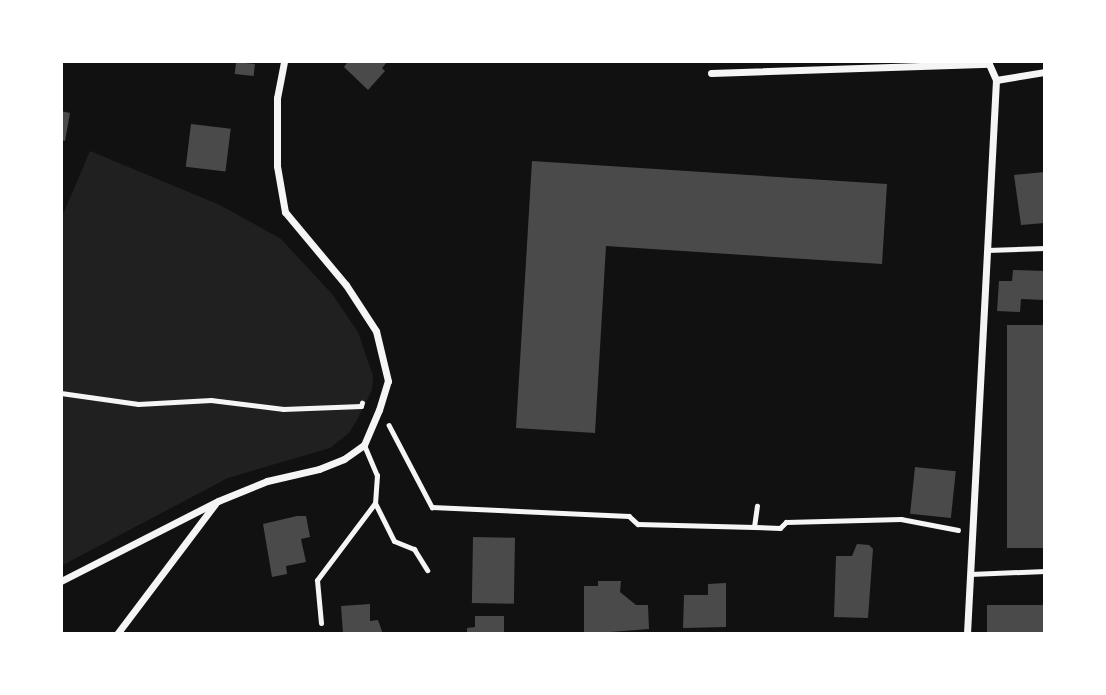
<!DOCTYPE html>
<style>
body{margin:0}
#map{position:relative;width:1106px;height:695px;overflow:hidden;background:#111;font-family:"Titillium Web",sans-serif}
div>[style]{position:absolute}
.green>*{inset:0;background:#202020}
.building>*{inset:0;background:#4a4a4a;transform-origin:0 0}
.path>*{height:4.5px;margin:-2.25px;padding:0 2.25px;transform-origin:2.25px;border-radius:2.25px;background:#f5f5f5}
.service>*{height:5px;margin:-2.5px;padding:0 2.5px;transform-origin:2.5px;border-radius:2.5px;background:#f5f5f5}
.minor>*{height:7px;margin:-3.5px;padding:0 3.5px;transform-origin:3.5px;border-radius:3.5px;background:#f5f5f5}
span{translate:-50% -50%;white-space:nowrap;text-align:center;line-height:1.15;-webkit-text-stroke:6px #fff;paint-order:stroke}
.frame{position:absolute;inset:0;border:63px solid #fff;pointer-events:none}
</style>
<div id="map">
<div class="green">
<div style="clip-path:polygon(90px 151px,220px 205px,281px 239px,332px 294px,358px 332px,373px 376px,372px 390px,358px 418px,349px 433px,330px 448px,228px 478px,61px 566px,61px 219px)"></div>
</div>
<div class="building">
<div style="clip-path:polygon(348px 61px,388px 61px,382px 68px,385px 71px,368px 90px,344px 67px)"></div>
<div style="left:236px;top:62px;width:19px;height:12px;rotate:6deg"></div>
<div style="clip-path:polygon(61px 111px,70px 113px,65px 141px,61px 140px)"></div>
<div style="left:191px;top:124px;width:40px;height:43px;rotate:7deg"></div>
<div style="clip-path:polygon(532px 161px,887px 184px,882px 264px,606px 246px,595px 433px,516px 428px)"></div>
<div style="clip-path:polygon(1045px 172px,1045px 223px,1021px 225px,1014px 175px)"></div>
<div style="clip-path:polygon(1013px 270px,1045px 271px,1045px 300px,1021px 299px,1020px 312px,997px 311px,999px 281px,1012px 281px)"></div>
<div style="left:1007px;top:325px;width:38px;height:223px"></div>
<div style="left:915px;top:467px;width:41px;height:47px;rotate:6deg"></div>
<div style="clip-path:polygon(297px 516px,306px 516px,310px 537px,301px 539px,306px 562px,286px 566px,287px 574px,272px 577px,263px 524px)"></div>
<div style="left:473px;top:537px;width:42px;height:66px;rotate:1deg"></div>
<div style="clip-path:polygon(857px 544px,869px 545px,873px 549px,868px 618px,834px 617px,836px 556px,852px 556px)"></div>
<div style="clip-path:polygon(598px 581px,621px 581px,620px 592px,636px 605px,648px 605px,649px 629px,584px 634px,584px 586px,598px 586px)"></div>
<div style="clip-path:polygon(726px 583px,726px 627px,683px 628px,684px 595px,708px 595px,708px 584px)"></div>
<div style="clip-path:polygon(370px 604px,370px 621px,378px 620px,383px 634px,343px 634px,341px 606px)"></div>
<div style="left:987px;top:605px;width:58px;height:29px"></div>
<div style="clip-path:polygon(475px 616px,504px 616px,504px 634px,467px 634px,467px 628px,475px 627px)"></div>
</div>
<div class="path">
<div style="left:61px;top:393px;width:78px;rotate:8.1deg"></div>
<div style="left:138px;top:404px;width:73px;rotate:-3.1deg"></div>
<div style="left:211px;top:400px;width:73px;rotate:7.1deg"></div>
<div style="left:283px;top:409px;width:78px;rotate:-2.2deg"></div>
<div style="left:361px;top:406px;width:3px;rotate:-72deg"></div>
<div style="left:389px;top:425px;width:93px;rotate:62.3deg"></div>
<div style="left:432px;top:507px;width:197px;rotate:2.6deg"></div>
<div style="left:629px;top:516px;width:12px;rotate:42deg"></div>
<div style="left:638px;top:524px;width:116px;rotate:1.5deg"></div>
<div style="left:754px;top:527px;width:26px;rotate:2deg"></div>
<div style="left:780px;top:528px;width:8px;rotate:-45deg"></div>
<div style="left:786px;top:522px;width:115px;rotate:-1.5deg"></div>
<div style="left:901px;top:519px;width:58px;rotate:10.9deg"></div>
<div style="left:754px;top:527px;width:21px;rotate:-82deg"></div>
</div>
<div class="service">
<div style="left:987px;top:250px;width:58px;rotate:-2deg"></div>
<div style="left:364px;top:445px;width:33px;rotate:67deg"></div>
<div style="left:377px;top:475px;width:28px;rotate:94deg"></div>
<div style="left:375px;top:503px;width:42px;rotate:63.4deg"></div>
<div style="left:394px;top:541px;width:22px;rotate:22deg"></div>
<div style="left:414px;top:549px;width:25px;rotate:58deg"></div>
<div style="left:970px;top:574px;width:75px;rotate:-2.3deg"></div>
<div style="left:321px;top:623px;width:43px;rotate:-95.3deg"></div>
<div style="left:317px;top:580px;width:96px;rotate:-53deg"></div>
</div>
<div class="minor">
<div style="left:711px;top:73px;width:278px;rotate:-1.9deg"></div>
<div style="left:989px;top:64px;width:17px;rotate:66deg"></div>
<div style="left:996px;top:80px;width:555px;rotate:93deg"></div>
<div style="left:996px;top:80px;width:50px;rotate:-9.3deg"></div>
<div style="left:61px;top:581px;width:176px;rotate:-27deg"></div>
<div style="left:218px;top:501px;width:53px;rotate:-22.2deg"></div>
<div style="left:267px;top:481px;width:53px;rotate:-13deg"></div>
<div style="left:319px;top:469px;width:27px;rotate:-22deg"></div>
<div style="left:344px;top:459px;width:24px;rotate:-35deg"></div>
<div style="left:364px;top:445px;width:38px;rotate:-67deg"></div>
<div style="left:379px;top:410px;width:30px;rotate:-73deg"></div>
<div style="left:388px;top:381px;width:51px;rotate:-103.5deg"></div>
<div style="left:376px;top:331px;width:55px;rotate:-123.1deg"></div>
<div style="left:346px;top:285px;width:95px;rotate:-129.9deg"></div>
<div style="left:285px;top:212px;width:47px;rotate:-99.9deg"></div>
<div style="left:277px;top:166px;width:68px;rotate:-90deg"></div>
<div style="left:277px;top:98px;width:38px;rotate:-79deg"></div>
<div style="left:117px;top:634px;width:163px;rotate:-53deg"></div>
</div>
<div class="frame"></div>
</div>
